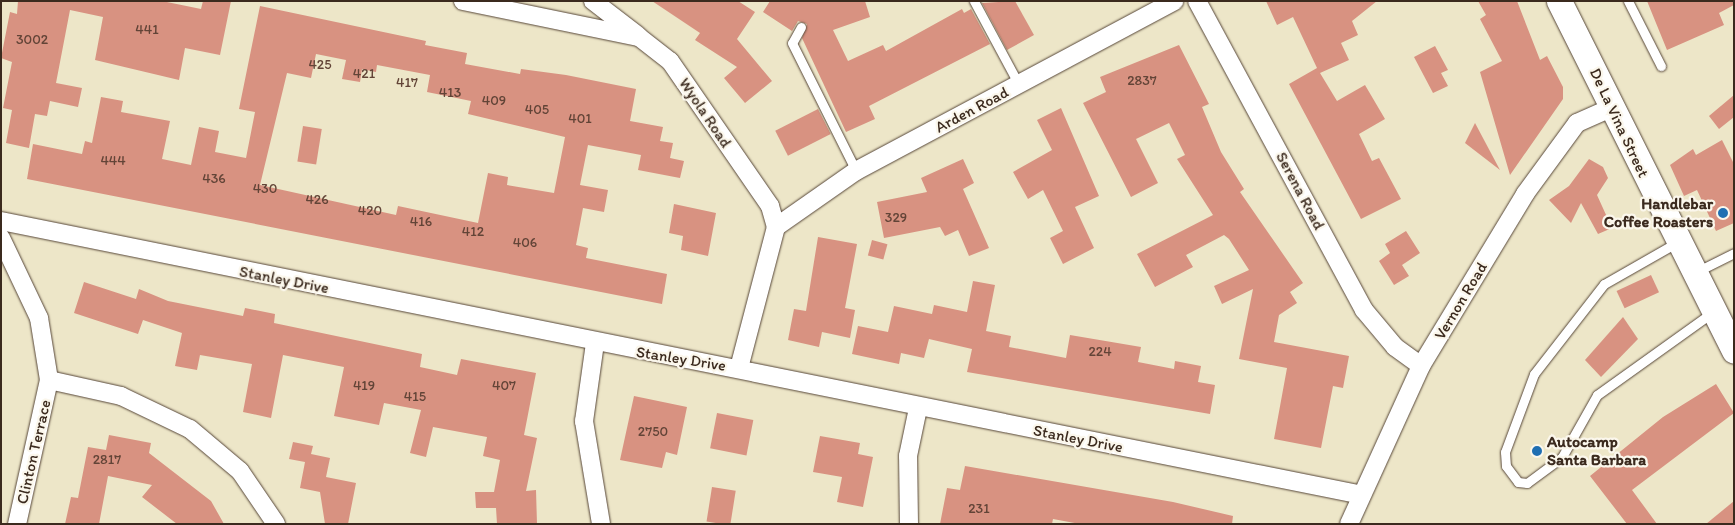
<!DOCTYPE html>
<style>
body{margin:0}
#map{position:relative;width:1735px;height:525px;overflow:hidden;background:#ede6c8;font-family:Itim,sans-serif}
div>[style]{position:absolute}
.building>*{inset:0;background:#d89281;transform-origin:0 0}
.roads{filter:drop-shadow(0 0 1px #564638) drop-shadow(0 0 1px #564638)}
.lane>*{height:9px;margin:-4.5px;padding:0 4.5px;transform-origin:4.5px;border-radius:4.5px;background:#fff}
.street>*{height:18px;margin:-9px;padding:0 9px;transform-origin:9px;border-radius:9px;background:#fff}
.secondary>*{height:25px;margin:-12.5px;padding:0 12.5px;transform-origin:12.5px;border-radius:12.5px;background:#fff}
.dots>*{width:14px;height:14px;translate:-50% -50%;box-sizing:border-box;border:2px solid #fbf7ec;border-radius:50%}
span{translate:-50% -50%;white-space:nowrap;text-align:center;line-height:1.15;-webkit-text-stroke:4.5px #fbf7ec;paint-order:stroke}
.number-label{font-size:14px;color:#624437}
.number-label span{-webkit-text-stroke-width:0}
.street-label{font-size:16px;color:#3b2a1e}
.poi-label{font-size:16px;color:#3b2a1e;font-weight:700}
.right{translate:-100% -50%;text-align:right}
.left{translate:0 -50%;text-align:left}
.frame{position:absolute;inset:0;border:2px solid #3b2a1e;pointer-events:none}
</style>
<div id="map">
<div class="building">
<div style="clip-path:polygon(18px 1px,162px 1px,201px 9px,203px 1px,231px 1px,220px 55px,185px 48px,179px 80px,95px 60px,103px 17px,70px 10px,56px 83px,82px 88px,78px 107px,50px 101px,47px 116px,35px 114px,29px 148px,6px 143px,12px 110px,3px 108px,12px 62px,1px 58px,10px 12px,17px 14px)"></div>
<div style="clip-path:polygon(652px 1px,738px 1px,755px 12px,737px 39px,772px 81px,745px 103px,724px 78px,737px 67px,695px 40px,700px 33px)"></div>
<div style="clip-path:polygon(770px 1px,865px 1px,870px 17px,833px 30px,848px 61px,883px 45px,886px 51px,962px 9px,964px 13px,971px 9px,990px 44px,869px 106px,875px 119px,846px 132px,802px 38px,807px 24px,798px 21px,792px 31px,763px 12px)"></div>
<div style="clip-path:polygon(1015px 1px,1034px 35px,1007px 50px,982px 3px)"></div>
<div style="clip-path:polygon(1266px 1px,1377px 1px,1352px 21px,1358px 35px,1341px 43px,1349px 60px,1320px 73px,1337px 101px,1365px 85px,1385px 119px,1359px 134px,1372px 161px,1379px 158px,1401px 199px,1361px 219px,1289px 84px,1317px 68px,1293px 17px,1277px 25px)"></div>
<div style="clip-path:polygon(1478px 1px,1517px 1px,1540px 60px,1547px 56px,1563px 87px,1563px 99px,1510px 175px,1480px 72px,1502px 61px,1480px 19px,1486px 15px)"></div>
<div style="clip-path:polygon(1647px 1px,1734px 1px,1734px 5px,1719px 13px,1724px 25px,1667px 50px)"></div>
<div style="clip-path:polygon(evenodd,260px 6px,426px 41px,425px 45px,467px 53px,465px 64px,520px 74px,521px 69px,566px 75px,636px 89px,630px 121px,663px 127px,660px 141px,673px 143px,670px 158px,684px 161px,680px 178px,638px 170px,641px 155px,588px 145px,580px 185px,608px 190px,604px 212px,583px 208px,576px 245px,588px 248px,586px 258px,667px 274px,662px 304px,27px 179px,33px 144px,82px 154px,85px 141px,92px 143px,101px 97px,123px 101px,121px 112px,170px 121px,162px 159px,191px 165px,199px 127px,219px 131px,215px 152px,246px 158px,255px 112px,239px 109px,260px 6px,316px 54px,346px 60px,342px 79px,360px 82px,362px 69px,376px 72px,377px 65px,430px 75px,427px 92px,471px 101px,468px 114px,565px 137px,554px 193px,507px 185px,508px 177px,488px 173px,478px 223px,398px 206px,396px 215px,260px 185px,287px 73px,311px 78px,316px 54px)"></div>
<div style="clip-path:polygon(1179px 45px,1209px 104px,1202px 107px,1221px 152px,1244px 189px,1240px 192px,1303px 283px,1290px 292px,1297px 303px,1279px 315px,1274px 342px,1349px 356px,1343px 388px,1333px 386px,1321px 448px,1274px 439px,1287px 368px,1239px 359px,1253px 289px,1222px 304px,1214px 286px,1249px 270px,1229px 239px,1224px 235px,1186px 255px,1193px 267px,1155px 287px,1137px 254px,1213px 215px,1177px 159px,1185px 155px,1169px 123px,1136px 139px,1158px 183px,1131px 197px,1083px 103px,1106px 92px,1100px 77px)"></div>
<div style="clip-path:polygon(1435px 46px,1448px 70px,1441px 73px,1448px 86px,1433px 93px,1414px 57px)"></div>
<div style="clip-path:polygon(1734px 95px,1734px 117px,1719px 129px,1709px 116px)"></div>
<div style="clip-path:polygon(1061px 108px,1099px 196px,1075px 207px,1094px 248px,1063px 264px,1050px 238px,1063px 231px,1043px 190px,1028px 199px,1013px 172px,1052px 150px,1037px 120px)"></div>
<div style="left:818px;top:109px;width:28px;height:48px;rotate:63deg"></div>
<div style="clip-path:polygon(1475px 123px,1500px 170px,1465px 143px)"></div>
<div style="left:303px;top:126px;width:19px;height:36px;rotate:9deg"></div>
<div style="clip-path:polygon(1722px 140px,1734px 164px,1734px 223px,1716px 231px,1697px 190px,1684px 196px,1670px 165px,1693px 149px,1696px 155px)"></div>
<div style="clip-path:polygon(963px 159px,974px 183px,963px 189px,989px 248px,969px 256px,958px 230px,945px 236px,940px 227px,884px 238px,877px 202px,927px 192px,921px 178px)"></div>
<div style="clip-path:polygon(1589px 159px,1603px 167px,1608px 178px,1597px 195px,1612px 228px,1598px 234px,1581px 203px,1571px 223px,1549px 200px,1569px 186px)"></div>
<div style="clip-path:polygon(674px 204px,716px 213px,708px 256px,681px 250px,683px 236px,669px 233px)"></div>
<div style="clip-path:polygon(1406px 231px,1420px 253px,1402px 265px,1409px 276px,1394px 285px,1379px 261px,1390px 253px,1385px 244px)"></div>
<div style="clip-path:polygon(818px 237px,857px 244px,845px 308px,855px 310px,850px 338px,822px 332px,819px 347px,788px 340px,794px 309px,806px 311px)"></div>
<div style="left:872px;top:240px;width:16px;height:16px;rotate:15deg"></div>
<div style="left:1651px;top:275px;width:19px;height:38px;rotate:65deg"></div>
<div style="clip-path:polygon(973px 281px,995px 285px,986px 331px,1011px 336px,1009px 347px,1066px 358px,1070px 335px,1141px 347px,1138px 362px,1174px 369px,1175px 361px,1201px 366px,1198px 382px,1215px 385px,1210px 414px,967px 372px,972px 349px,929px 339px,924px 358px,901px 353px,899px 364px,852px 354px,858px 326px,888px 332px,894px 306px,932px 314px,934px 305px,967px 312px)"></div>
<div style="clip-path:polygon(84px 282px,136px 299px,139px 289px,168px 301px,243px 316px,245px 308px,275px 314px,274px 323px,422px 354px,420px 367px,457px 375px,461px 359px,536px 373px,524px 435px,537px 438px,526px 491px,536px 490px,537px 524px,497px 524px,496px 508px,476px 508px,475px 492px,494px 492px,500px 460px,483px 456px,487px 437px,433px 427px,426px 457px,410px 453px,421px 410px,384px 403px,379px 425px,334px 416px,344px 367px,283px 355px,271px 418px,243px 412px,252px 364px,200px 355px,197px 370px,175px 366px,182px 333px,143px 320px,138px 334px,74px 313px)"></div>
<div style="clip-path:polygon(1623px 317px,1638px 339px,1601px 377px,1585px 360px)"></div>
<div style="clip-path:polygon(1716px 384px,1734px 413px,1632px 490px,1657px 524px,1627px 524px,1590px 476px,1663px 417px)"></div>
<div style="clip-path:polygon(634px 396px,687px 407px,677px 455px,666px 452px,662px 468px,620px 460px)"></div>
<div style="left:717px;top:413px;width:37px;height:36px;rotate:11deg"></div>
<div style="clip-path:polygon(109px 435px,151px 443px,149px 453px,211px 501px,224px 524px,177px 524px,142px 497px,152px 485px,108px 476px,99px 524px,65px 524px,71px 497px,78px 498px,88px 447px,106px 450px)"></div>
<div style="clip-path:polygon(820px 436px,860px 443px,858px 454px,873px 457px,863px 507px,837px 502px,842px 477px,813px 472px)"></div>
<div style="clip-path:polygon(293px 442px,313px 446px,311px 454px,330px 458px,326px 477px,356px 483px,348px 524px,325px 524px,320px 492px,300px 488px,305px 462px,289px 459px)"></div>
<div style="clip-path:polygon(965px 466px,1173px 502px,1233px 516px,1232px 524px,1080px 524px,1053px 519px,1052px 524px,940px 524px,947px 488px,960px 490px)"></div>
<div style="left:712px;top:487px;width:24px;height:35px;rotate:9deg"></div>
<div style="clip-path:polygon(1734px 501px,1734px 524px,1706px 524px)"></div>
</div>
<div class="roads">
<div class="lane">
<div style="left:974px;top:1px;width:95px;rotate:61.8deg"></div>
<div style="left:1628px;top:1px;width:73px;rotate:63.1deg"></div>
<div style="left:801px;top:27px;width:18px;rotate:119deg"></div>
<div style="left:792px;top:43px;width:143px;rotate:63.4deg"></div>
<div style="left:1676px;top:243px;width:83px;rotate:150.3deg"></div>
<div style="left:1604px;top:284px;width:114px;rotate:127.9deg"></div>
<div style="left:1534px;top:374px;width:83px;rotate:110.4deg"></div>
<div style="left:1505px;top:452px;width:14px;rotate:86deg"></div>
<div style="left:1506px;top:466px;width:20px;rotate:53deg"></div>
<div style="left:1518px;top:482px;width:9px;rotate:6deg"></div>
<div style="left:1527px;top:483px;width:44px;rotate:-36.6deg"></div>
<div style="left:1562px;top:457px;width:71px;rotate:-60.6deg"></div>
<div style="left:1597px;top:395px;width:143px;rotate:-35.6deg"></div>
<div style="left:1696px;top:272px;width:42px;rotate:-26.6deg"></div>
</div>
<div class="street">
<div style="left:463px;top:1px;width:180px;rotate:11.6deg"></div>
<div style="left:639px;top:37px;width:39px;rotate:38deg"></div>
<div style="left:670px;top:61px;width:176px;rotate:55.4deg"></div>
<div style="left:770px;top:206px;width:22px;rotate:74deg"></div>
<div style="left:776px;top:227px;width:146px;rotate:104.7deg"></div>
<div style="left:593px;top:1px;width:56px;rotate:37.7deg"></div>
<div style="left:1197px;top:1px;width:351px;rotate:61.6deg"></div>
<div style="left:1364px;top:310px;width:48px;rotate:50deg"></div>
<div style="left:1395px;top:347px;width:32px;rotate:36deg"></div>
<div style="left:1px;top:221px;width:1388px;rotate:11.38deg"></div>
<div style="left:776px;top:227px;width:98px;rotate:-35deg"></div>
<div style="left:856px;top:171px;width:361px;rotate:-28.1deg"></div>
<div style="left:1px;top:238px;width:89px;rotate:64.6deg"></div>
<div style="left:39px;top:318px;width:63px;rotate:80.8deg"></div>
<div style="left:49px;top:380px;width:148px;rotate:102.5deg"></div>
<div style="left:595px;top:343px;width:79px;rotate:98deg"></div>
<div style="left:584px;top:421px;width:104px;rotate:80.6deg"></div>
<div style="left:49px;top:380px;width:74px;rotate:12.5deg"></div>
<div style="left:121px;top:396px;width:76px;rotate:25.6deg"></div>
<div style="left:190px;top:429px;width:65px;rotate:40deg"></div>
<div style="left:240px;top:471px;width:64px;rotate:55.8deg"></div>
<div style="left:909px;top:524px;width:68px;rotate:-90.8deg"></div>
<div style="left:908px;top:456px;width:49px;rotate:-78.2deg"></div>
<div style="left:1349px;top:524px;width:174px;rotate:-65.5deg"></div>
<div style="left:1421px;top:366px;width:201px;rotate:-58.8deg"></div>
<div style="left:1525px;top:194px;width:88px;rotate:-53.8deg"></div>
<div style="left:1577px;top:123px;width:37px;rotate:-24deg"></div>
</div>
<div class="secondary">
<div style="left:1559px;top:1px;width:391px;rotate:63.4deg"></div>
</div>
</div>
<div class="dots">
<div style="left:1723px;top:213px;background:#1f6fb2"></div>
<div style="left:1537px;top:451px;background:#1f6fb2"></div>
</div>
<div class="number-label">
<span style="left:147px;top:30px">441</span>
<span style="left:32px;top:40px">3002</span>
<span style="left:320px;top:65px">425</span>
<span style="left:364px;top:74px">421</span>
<span style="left:1142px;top:81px">2837</span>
<span style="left:407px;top:83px">417</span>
<span style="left:450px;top:93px">413</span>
<span style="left:494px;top:101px">409</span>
<span style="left:537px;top:110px">405</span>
<span style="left:580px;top:119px">401</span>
<span style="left:113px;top:161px">444</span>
<span style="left:214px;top:179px">436</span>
<span style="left:265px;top:189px">430</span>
<span style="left:317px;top:200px">426</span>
<span style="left:370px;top:211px">420</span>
<span style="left:896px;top:218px">329</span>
<span style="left:421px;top:222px">416</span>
<span style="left:473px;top:232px">412</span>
<span style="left:525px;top:243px">406</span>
<span style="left:1100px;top:352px">224</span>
<span style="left:364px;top:386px">419</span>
<span style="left:504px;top:386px">407</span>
<span style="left:415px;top:397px">415</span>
<span style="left:653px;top:432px">2750</span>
<span style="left:107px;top:460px">2817</span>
<span style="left:979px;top:509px">231</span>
</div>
<div class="street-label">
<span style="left:972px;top:110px;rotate:-28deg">Arden Road</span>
<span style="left:705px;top:113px;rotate:56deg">Wyola Road</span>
<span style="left:1619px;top:123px;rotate:65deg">De La Vina Street</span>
<span style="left:1300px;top:191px;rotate:62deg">Serena Road</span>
<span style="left:284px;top:280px;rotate:11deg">Stanley Drive</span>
<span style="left:1461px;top:301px;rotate:-59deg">Vernon Road</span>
<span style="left:681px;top:359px;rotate:9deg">Stanley Drive</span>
<span style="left:1078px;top:439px;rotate:11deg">Stanley Drive</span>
<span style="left:34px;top:452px;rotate:-77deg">Clinton Terrace</span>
</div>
<div class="poi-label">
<span class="right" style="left:1713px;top:213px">Handlebar<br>Coffee Roasters</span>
<span class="left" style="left:1547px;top:451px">Autocamp<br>Santa Barbara</span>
</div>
<div class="frame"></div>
</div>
